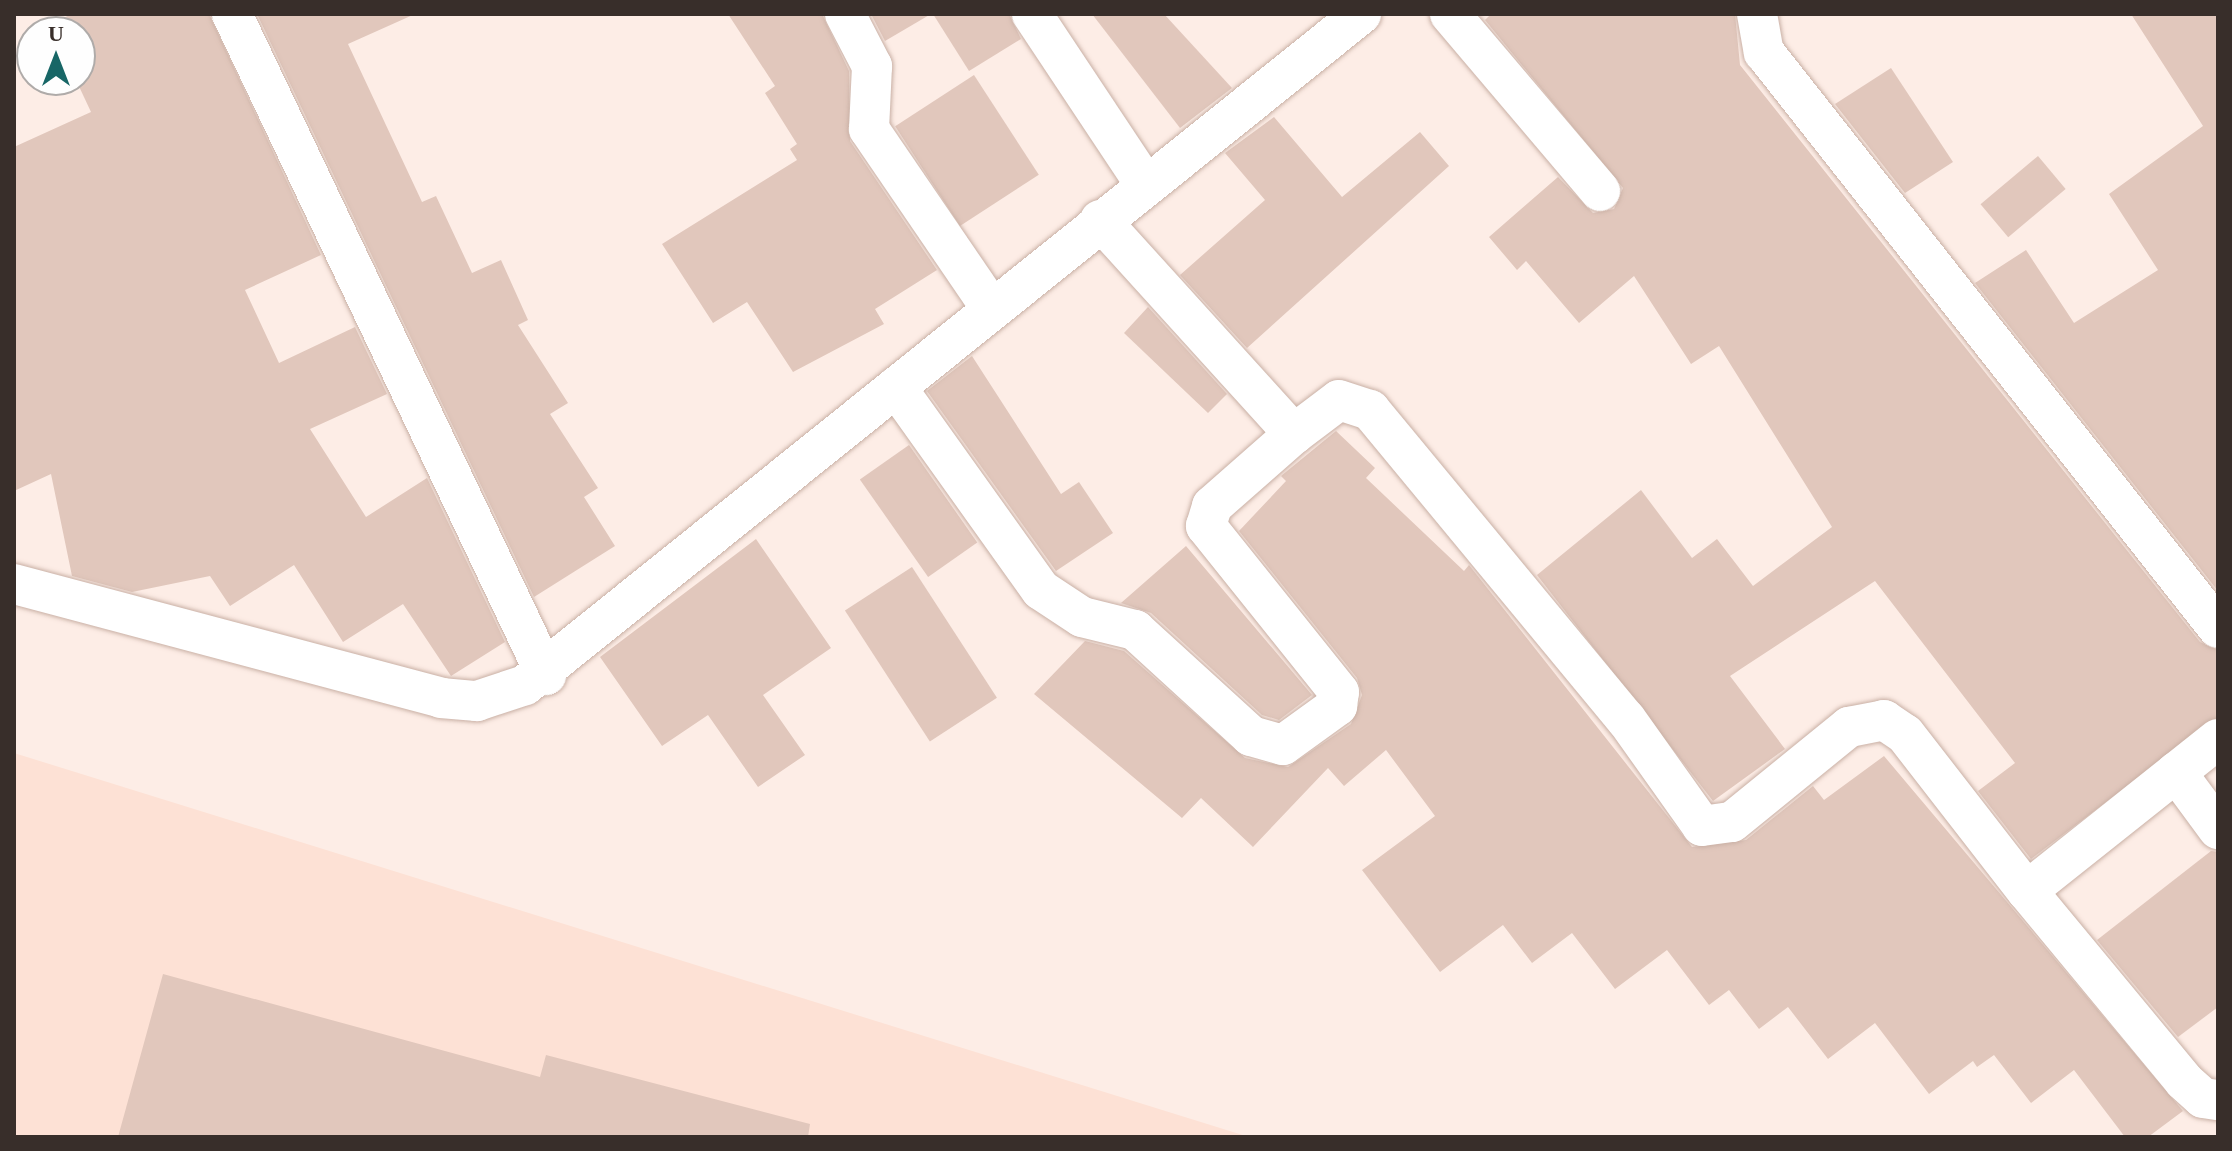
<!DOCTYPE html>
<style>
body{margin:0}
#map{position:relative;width:2232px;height:1151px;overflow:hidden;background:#fdede6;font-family:Georgia,serif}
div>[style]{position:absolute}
.built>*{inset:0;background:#fde1d5}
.building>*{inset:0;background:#e1c7bc;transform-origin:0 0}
.roads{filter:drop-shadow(0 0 2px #c9b0a5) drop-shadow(0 0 2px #c9b0a5)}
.street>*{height:40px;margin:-20px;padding:0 20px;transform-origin:20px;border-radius:20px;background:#fff}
span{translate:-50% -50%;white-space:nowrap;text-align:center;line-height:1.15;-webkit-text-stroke:6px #fefefe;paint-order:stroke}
.frame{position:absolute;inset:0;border:16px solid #382e2a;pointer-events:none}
.north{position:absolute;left:16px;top:16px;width:80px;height:80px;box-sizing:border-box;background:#fefefe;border:2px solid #afaba9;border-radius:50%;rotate:0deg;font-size:22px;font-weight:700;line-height:32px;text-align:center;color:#382e2a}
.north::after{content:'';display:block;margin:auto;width:28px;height:36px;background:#176666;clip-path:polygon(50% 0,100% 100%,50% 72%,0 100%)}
</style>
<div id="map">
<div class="built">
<div style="clip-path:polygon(14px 753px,1249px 1137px,14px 1137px)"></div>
</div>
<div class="building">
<div style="clip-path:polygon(72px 14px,209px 14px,321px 255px,245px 290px,279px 363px,355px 327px,387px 394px,310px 429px,366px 517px,427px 478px,505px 642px,451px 676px,403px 604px,343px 642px,294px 565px,230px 606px,210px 576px,132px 592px,72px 576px,51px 474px,14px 491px,14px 147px,91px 112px,76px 80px,80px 32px,54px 32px,50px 24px)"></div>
<div style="clip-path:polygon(257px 14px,415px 14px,348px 44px,422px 202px,436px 196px,472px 273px,501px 260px,528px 320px,518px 325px,568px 403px,550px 414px,598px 488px,584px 497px,615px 546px,534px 597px)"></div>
<div style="clip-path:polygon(728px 14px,822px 14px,849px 71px,850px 141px,937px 270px,875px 309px,884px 324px,793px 372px,747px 302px,713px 323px,662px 244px,797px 160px,790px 149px,797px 144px,765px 93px,775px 86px)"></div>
<div style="clip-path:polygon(871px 14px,931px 14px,885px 41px)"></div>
<div style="clip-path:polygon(933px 14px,1009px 14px,1021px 39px,969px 71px)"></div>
<div style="clip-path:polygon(1092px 14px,1164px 14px,1232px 88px,1180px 128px)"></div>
<div style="clip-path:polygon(1491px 14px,1735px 14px,1740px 65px,2200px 642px,2218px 650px,2218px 717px,2031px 859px,1978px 791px,2015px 763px,1875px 581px,1730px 676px,1785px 749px,1713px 801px,1537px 575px,1641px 490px,1692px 558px,1717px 539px,1753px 586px,1832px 527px,1719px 346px,1691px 364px,1634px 276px,1579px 323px,1526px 261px,1517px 270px,1489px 237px,1558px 177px,1593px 213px,1614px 209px,1623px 188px,1485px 20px)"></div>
<div style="clip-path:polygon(2131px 14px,2218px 14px,2218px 591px,1975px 283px,2026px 250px,2074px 323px,2158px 270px,2109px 194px,2203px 126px)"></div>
<div style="clip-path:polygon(1891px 68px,1953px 162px,1905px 193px,1835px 104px)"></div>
<div style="left:974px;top:75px;width:119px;height:94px;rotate:57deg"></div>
<div style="clip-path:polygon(1274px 117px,1342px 197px,1420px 132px,1449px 166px,1247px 348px,1180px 275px,1265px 200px,1225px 153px)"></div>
<div style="left:2038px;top:156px;width:43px;height:75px;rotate:50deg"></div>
<div style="clip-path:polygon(1148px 307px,1227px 394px,1208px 413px,1124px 333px)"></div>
<div style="clip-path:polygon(972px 356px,1061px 494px,1079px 482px,1113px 533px,1056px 571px,927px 391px)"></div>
<div style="clip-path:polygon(1336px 431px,1375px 468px,1366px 478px,1464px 571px,1469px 565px,1692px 847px,1746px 840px,1813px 786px,1824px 800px,1884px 756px,2183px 1111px,2148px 1137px,2125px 1137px,2074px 1070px,2031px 1103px,1994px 1055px,1977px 1067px,1973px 1061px,1929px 1094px,1875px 1023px,1828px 1059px,1788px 1007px,1759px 1029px,1729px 990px,1709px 1005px,1667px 950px,1615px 989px,1572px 933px,1532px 963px,1503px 925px,1440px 972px,1362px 870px,1435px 816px,1386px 750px,1344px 786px,1328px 768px,1253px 847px,1201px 798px,1182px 818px,1034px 694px,1085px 641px,1124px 651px,1245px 758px,1288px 767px,1351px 724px,1362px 695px,1357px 678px,1239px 531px,1286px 481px,1281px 476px)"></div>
<div style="left:909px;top:445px;width:119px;height:60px;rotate:55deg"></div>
<div style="clip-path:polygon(756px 539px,831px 648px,763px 695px,805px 755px,758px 787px,708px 715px,662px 746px,600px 657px)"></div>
<div style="clip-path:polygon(1186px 546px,1312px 695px,1279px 720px,1262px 715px,1151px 613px,1121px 603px)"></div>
<div style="left:912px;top:567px;width:156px;height:80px;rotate:57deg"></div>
<div style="clip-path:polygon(2211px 851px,2218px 852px,2218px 1007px,2178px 1037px,2097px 940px)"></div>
<div style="clip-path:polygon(163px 974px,540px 1077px,546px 1055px,810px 1124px,808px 1137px,118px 1137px)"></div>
</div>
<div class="roads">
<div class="street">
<div style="left:232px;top:14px;width:732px;rotate:64.59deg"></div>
<div style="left:845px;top:14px;width:59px;rotate:62.6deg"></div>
<div style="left:872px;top:66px;width:63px;rotate:92.7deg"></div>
<div style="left:869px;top:129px;width:218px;rotate:55.7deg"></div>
<div style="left:1032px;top:14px;width:204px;rotate:56.4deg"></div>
<div style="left:1450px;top:14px;width:232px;rotate:49.7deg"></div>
<div style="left:1757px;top:14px;width:39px;rotate:80deg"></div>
<div style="left:1764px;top:52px;width:733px;rotate:51.76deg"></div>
<div style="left:1100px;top:220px;width:289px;rotate:47.8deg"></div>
<div style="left:1294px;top:434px;width:56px;rotate:-37.1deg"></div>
<div style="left:1339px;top:400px;width:33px;rotate:18deg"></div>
<div style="left:1370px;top:410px;width:401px;rotate:50.4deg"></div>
<div style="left:1626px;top:719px;width:131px;rotate:54.6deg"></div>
<div style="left:1702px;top:826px;width:30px;rotate:-8deg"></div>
<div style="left:1732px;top:822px;width:151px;rotate:-39.1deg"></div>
<div style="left:1849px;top:727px;width:36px;rotate:-11deg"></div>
<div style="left:1884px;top:720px;width:25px;rotate:34deg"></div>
<div style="left:1905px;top:734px;width:199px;rotate:52.2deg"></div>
<div style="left:896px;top:387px;width:249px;rotate:54.5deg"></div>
<div style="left:1041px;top:590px;width:49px;rotate:33.4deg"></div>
<div style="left:1082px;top:617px;width:55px;rotate:13.8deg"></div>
<div style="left:1135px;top:630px;width:157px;rotate:42.4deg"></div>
<div style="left:1251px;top:736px;width:33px;rotate:16deg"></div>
<div style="left:1283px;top:745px;width:67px;rotate:-35.8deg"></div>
<div style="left:1337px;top:706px;width:14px;rotate:-82deg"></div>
<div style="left:1339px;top:692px;width:213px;rotate:-128.7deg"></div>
<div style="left:1206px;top:526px;width:21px;rotate:-73deg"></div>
<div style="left:1212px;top:506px;width:109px;rotate:-41.3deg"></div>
<div style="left:14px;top:584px;width:442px;rotate:14.9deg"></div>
<div style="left:441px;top:698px;width:36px;rotate:5deg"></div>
<div style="left:477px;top:701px;width:51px;rotate:-18.4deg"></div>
<div style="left:525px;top:685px;width:1072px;rotate:-38.75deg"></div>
<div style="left:2218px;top:739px;width:244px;rotate:141.5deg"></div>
<div style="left:2027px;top:891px;width:246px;rotate:50.4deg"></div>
<div style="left:2184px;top:1081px;width:25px;rotate:42deg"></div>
<div style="left:2203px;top:1098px;width:15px;rotate:8deg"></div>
<div style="left:2176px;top:772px;width:71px;rotate:53.6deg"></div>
</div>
</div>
<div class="frame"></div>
<div class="north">U</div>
</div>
